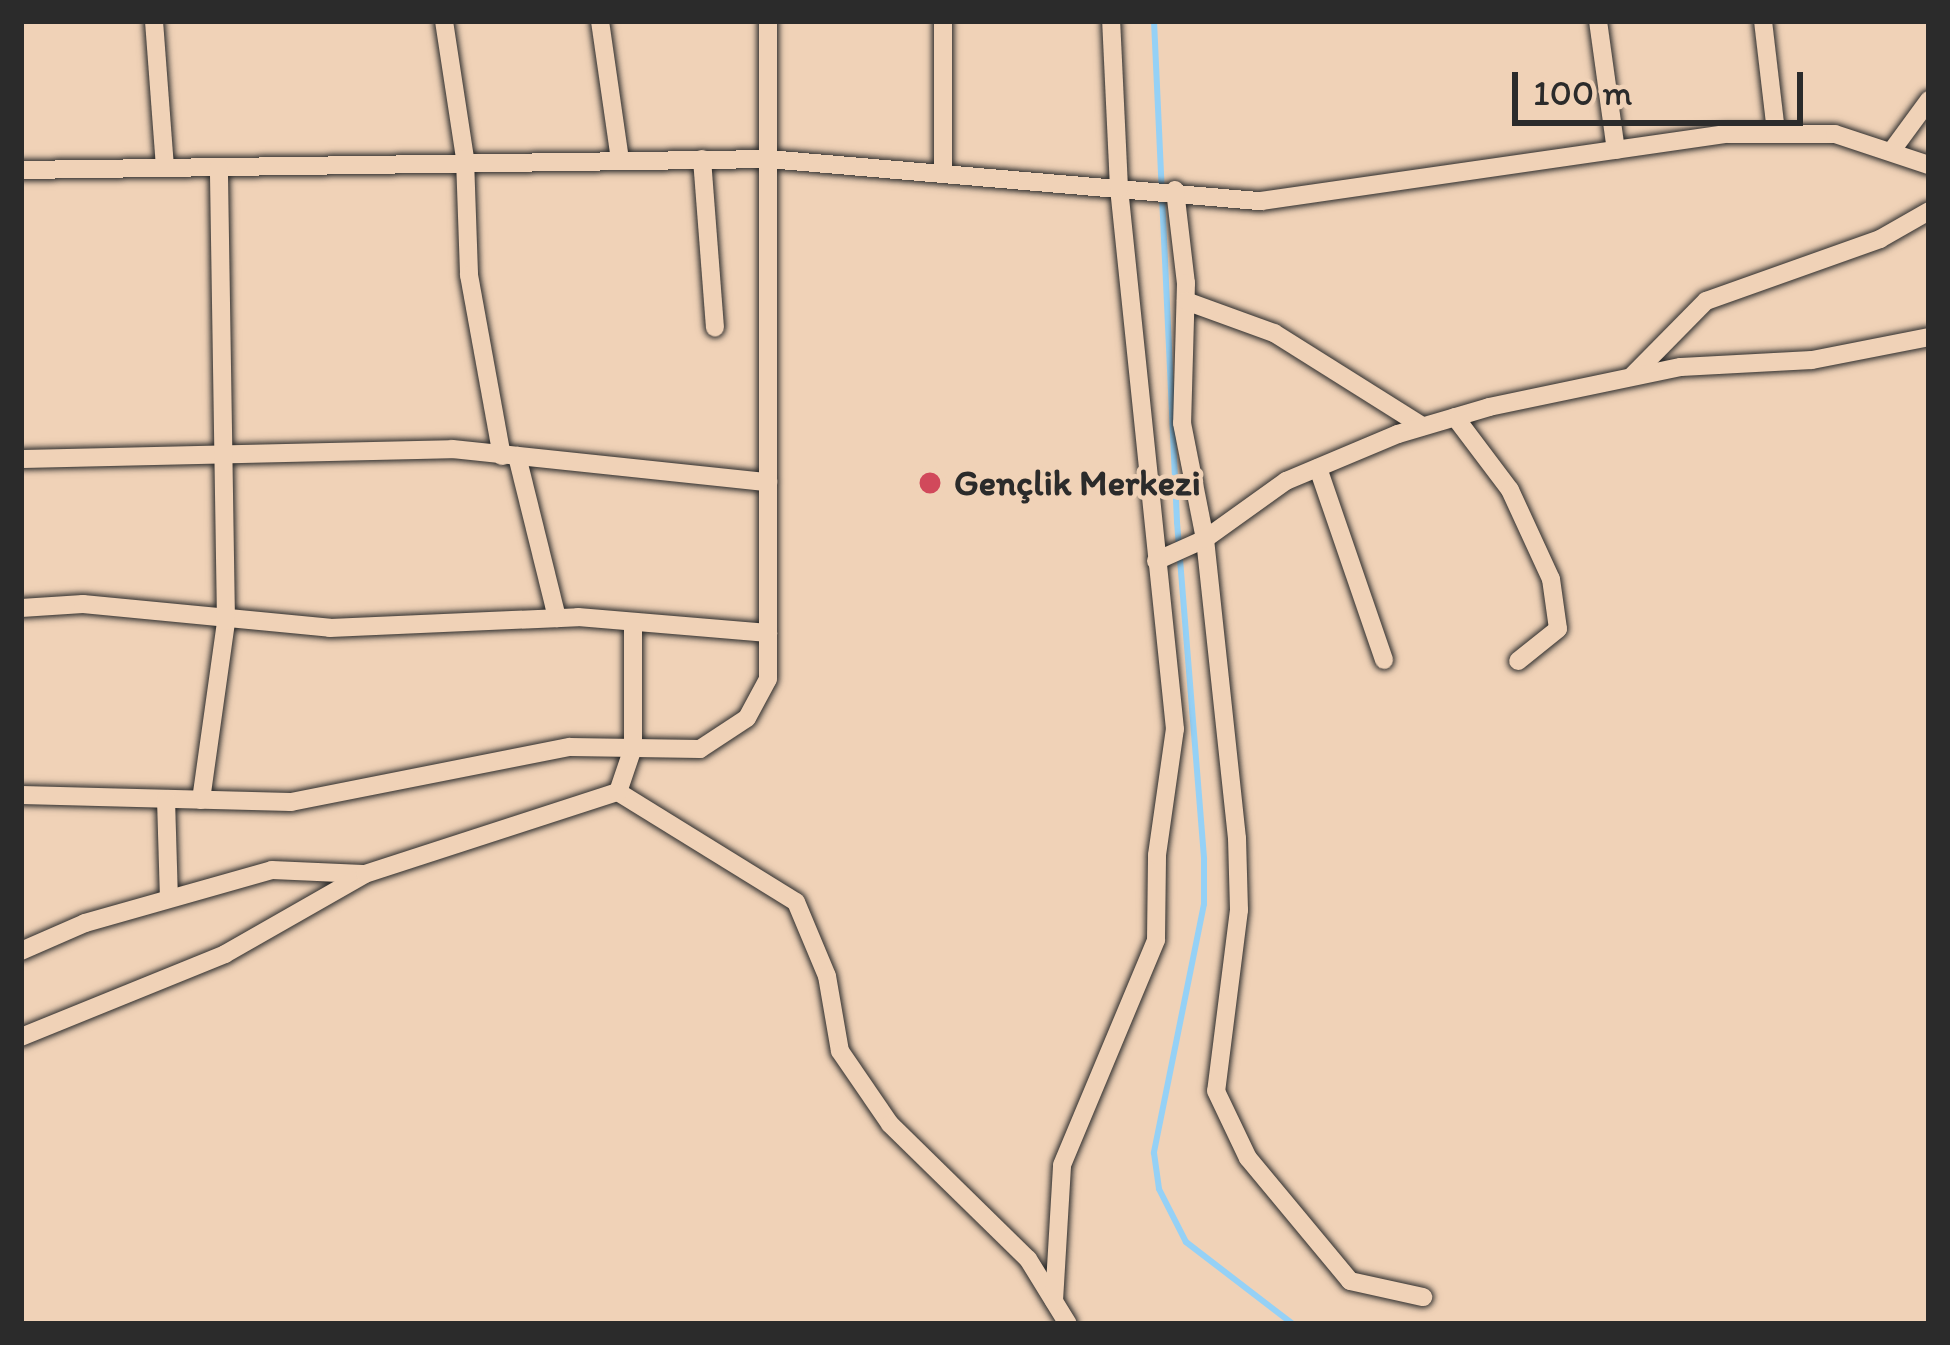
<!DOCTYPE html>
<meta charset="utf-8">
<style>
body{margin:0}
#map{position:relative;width:1950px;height:1345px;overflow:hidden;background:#f0d2b7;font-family:Itim,sans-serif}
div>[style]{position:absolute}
.stream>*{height:6px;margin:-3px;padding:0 3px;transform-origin:3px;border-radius:3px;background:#95d1f6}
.roads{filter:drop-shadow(0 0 3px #2b2b2b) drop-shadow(0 0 3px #2b2b2b)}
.minor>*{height:18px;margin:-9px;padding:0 9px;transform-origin:9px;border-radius:9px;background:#f0d2b7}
.dots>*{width:33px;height:33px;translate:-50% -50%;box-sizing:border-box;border:6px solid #f0d2b7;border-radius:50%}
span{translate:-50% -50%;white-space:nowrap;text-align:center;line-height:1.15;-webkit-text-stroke:9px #f0d2b7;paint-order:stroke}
.poi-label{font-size:36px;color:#2b2b2b;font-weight:700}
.left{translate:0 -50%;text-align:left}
.frame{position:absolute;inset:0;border:24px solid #2b2b2b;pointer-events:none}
.scale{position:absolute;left:1512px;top:72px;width:291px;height:54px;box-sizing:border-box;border:6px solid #2b2b2b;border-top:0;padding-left:15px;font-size:36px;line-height:42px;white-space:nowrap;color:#2b2b2b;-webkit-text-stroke:9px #f0d2b7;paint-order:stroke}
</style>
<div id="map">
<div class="stream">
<div style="left:1154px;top:21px;width:502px;rotate:87.37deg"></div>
<div style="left:1177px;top:522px;width:338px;rotate:85.4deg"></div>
<div style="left:1204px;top:859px;width:45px;rotate:90deg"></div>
<div style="left:1204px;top:904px;width:254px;rotate:101.4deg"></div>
<div style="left:1154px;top:1153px;width:36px;rotate:82deg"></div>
<div style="left:1159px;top:1189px;width:59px;rotate:63deg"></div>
<div style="left:1186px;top:1242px;width:135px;rotate:37.5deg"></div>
</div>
<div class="roads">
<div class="minor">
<div style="left:154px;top:21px;width:147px;rotate:85.7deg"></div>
<div style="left:444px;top:21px;width:140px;rotate:81.3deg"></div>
<div style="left:465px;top:159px;width:116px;rotate:88deg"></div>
<div style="left:469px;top:275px;width:184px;rotate:79.7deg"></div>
<div style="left:600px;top:21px;width:139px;rotate:81.8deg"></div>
<div style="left:1598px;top:21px;width:130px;rotate:82.1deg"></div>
<div style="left:1763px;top:21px;width:112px;rotate:83.3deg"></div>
<div style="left:1893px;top:149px;width:61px;rotate:-53.7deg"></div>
<div style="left:702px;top:159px;width:169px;rotate:85.6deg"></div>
<div style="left:21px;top:170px;width:747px;rotate:-0.84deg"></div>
<div style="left:768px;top:159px;width:495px;rotate:4.9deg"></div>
<div style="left:1261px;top:201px;width:472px;rotate:-8.2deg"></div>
<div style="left:1728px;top:134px;width:107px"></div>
<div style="left:1835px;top:134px;width:99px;rotate:18.3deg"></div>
<div style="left:943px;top:174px;width:153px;rotate:-90deg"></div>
<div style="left:1175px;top:190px;width:94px;rotate:83.3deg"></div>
<div style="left:1186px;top:283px;width:140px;rotate:91.6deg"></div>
<div style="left:1182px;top:423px;width:118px;rotate:78.8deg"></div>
<div style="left:1205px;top:539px;width:301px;rotate:83.9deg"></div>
<div style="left:1237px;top:838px;width:72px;rotate:88.4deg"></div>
<div style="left:1239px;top:910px;width:182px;rotate:97.2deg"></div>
<div style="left:1216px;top:1091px;width:74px;rotate:64.5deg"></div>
<div style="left:1248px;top:1158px;width:160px;rotate:50.3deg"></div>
<div style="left:1350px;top:1281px;width:75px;rotate:12.4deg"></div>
<div style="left:1186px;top:301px;width:94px;rotate:20deg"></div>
<div style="left:1274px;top:333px;width:175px;rotate:32.1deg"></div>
<div style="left:1633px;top:375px;width:104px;rotate:-45.4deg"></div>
<div style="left:1706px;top:301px;width:185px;rotate:-19.6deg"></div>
<div style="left:1880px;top:239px;width:56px;rotate:-29.7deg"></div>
<div style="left:1455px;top:417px;width:91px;rotate:53deg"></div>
<div style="left:1510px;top:490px;width:98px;rotate:65.3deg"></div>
<div style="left:1551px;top:579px;width:50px;rotate:82deg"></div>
<div style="left:1558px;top:629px;width:51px;rotate:141.3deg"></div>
<div style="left:517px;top:456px;width:167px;rotate:76.1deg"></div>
<div style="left:21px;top:459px;width:431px;rotate:-1.3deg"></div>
<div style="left:452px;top:449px;width:318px;rotate:6deg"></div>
<div style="left:1318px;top:468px;width:203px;rotate:71deg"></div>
<div style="left:1156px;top:561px;width:54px;rotate:-24.2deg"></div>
<div style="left:1205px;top:539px;width:100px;rotate:-35.6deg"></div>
<div style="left:1286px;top:481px;width:121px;rotate:-22.8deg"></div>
<div style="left:1398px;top:434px;width:95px;rotate:-16.5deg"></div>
<div style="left:1489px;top:407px;width:196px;rotate:-11.8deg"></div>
<div style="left:1681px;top:367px;width:131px;rotate:-3.1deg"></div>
<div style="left:1812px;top:360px;width:119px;rotate:-11.1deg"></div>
<div style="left:21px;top:608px;width:62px;rotate:-3.7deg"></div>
<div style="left:83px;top:604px;width:248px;rotate:5.5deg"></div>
<div style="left:330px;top:628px;width:248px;rotate:-2.5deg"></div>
<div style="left:578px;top:617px;width:191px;rotate:4.8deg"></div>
<div style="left:618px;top:792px;width:209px;rotate:31.7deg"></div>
<div style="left:796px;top:902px;width:80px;rotate:67.3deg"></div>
<div style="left:827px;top:976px;width:76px;rotate:80.2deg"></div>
<div style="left:840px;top:1051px;width:88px;rotate:55.6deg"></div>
<div style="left:890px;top:1124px;width:193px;rotate:44.4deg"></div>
<div style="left:1028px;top:1259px;width:76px;rotate:58.4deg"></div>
<div style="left:21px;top:795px;width:270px;rotate:1.5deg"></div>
<div style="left:291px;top:802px;width:284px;rotate:-11.2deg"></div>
<div style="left:570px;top:747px;width:130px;rotate:0.9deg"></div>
<div style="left:700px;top:749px;width:56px;rotate:-33.4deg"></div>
<div style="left:747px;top:718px;width:44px;rotate:-61.7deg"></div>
<div style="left:768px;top:679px;width:658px;rotate:-90deg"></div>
<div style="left:166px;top:799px;width:99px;rotate:88.3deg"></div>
<div style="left:201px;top:800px;width:181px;rotate:-82deg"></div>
<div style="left:226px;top:621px;width:454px;rotate:-90.9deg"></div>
<div style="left:21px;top:951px;width:70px;rotate:-23.6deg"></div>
<div style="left:85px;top:923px;width:194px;rotate:-15.8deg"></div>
<div style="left:272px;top:870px;width:91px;rotate:2.5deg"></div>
<div style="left:21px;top:1037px;width:220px;rotate:-22.1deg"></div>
<div style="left:225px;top:954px;width:161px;rotate:-29.7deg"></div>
<div style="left:365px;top:874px;width:266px;rotate:-18deg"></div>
<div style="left:618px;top:792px;width:46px;rotate:-71.2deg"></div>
<div style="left:633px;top:748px;width:125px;rotate:-90deg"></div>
<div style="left:1054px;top:1301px;width:136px;rotate:-86.6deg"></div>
<div style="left:1062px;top:1165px;width:244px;rotate:-67.3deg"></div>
<div style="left:1156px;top:940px;width:85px;rotate:-89.3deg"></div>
<div style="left:1157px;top:855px;width:127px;rotate:-81.9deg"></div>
<div style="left:1175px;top:729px;width:544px;rotate:-95.91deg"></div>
<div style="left:1119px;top:188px;width:167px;rotate:-92.7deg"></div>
</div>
</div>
<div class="dots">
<div style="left:930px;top:483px;background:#d1495b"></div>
</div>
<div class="poi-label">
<span class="left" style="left:954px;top:483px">Gençlik Merkezi</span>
</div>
<div class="frame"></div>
<div class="scale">100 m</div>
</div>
